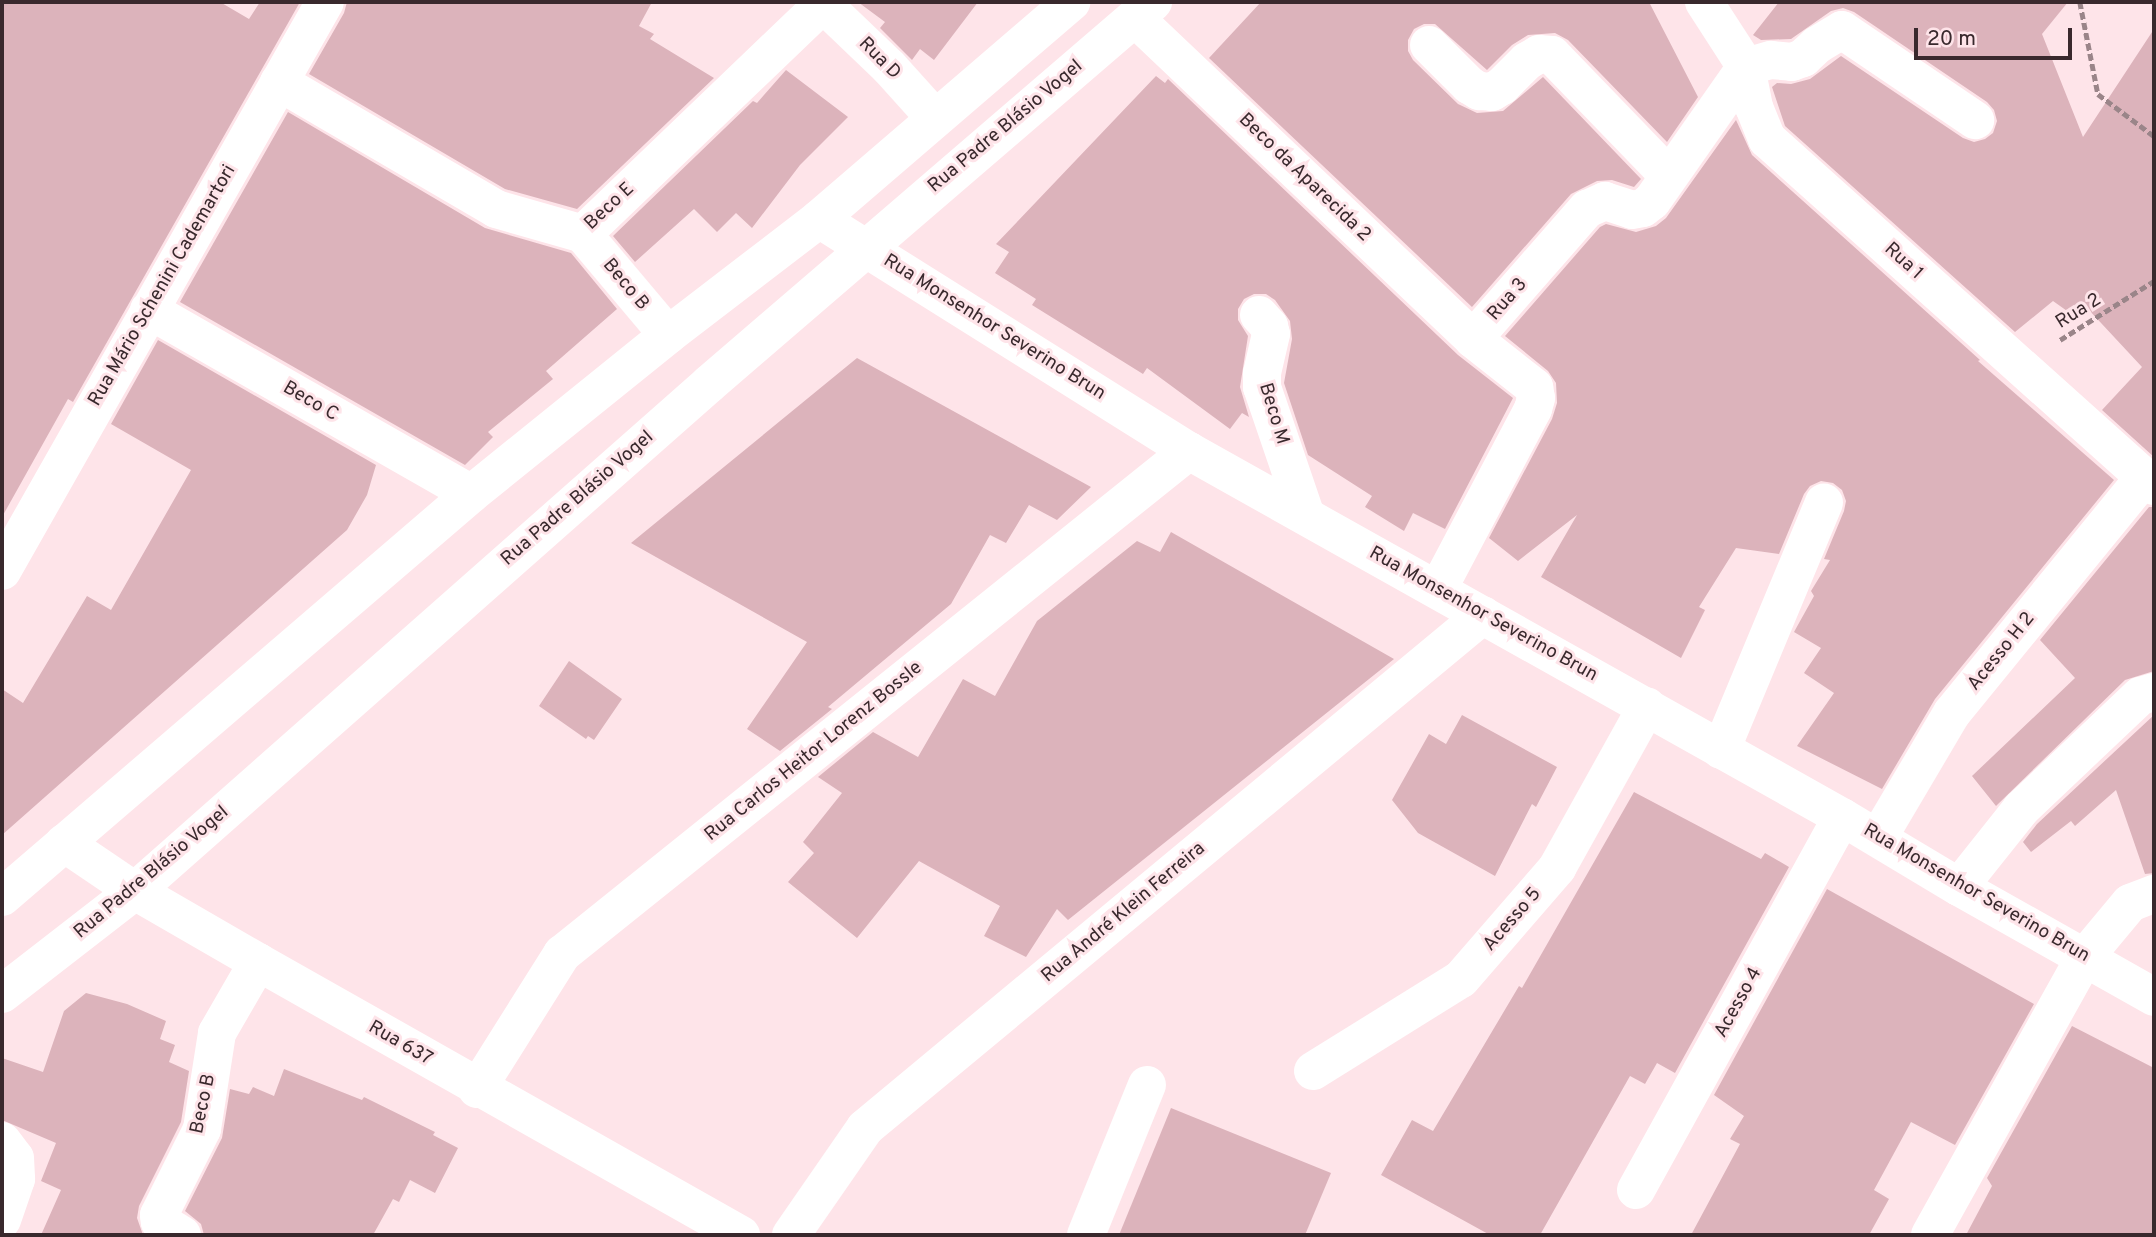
<!DOCTYPE html>
<meta charset="utf-8">
<style>
body{margin:0}
#map{position:relative;width:2156px;height:1237px;overflow:hidden;background:#fee4e9;font-family:Overpass,sans-serif}
div>[style]{position:absolute}
.building>*{inset:0;background:#dcb3bb}
.path>*{height:4.5px;margin-top:-2.25px;transform-origin:0;background:repeating-linear-gradient(90deg,#9a8589 0 7px,transparent 0 10.5px)}
.minor>*{height:38px;margin:-19px;padding:0 19px;transform-origin:19px;border-radius:19px;background:#fff}
span{translate:-50% -50%;white-space:nowrap;text-align:center;line-height:1.15;-webkit-text-stroke:6px #fee4e9;paint-order:stroke}
.street-label{font-size:19px;color:#39292d}
.frame{position:absolute;inset:0;border:4px solid #39292d;pointer-events:none}
.scale{position:absolute;left:1914px;top:28px;width:158px;height:32px;box-sizing:border-box;border:4px solid #39292d;border-top:0;padding-left:9px;font-size:21px;line-height:24px;white-space:nowrap;color:#39292d;-webkit-text-stroke:5px #fee4e9;paint-order:stroke}
</style>
<div id="map">
<div class="building">
<div style="clip-path:polygon(2px 2px,220px 2px,249px 19px,260px 2px,300px 2px,73px 402px,68px 399px,2px 517px)"></div>
<div style="clip-path:polygon(347px 2px,652px 2px,639px 26px,654px 34px,650px 39px,714px 78px,577px 209px,505px 189px,309px 74px,344px 13px)"></div>
<div style="clip-path:polygon(858px 2px,978px 2px,934px 60px,920px 49px,912px 60px,880px 28px,885px 22px)"></div>
<div style="clip-path:polygon(1261px 2px,1649px 2px,1698px 97px,1667px 142px,1568px 40px,1555px 33px,1528px 35px,1512px 45px,1487px 70px,1435px 24px,1424px 24px,1414px 29px,1408px 40px,1408px 51px,1413px 60px,1458px 104px,1477px 113px,1503px 111px,1543px 77px,1641px 179px,1634px 187px,1612px 180px,1597px 181px,1571px 194px,1472px 307px,1209px 58px)"></div>
<div style="clip-path:polygon(1779px 2px,2068px 2px,2042px 34px,2083px 137px,2154px 29px,2154px 457px,2102px 410px,2142px 367px,2088px 309px,2077px 318px,2053px 301px,2015px 332px,1785px 126px,1772px 87px,1777px 83px,1791px 84px,1810px 79px,1841px 56px,1963px 138px,1974px 142px,1985px 139px,1993px 133px,1997px 121px,1994px 110px,1987px 102px,1854px 12px,1843px 8px,1831px 11px,1791px 39px,1761px 40px,1753px 35px)"></div>
<div style="clip-path:polygon(786px 70px,848px 117px,800px 165px,752px 228px,736px 213px,717px 232px,694px 209px,635px 262px,613px 236px,753px 101px,757px 103px)"></div>
<div style="clip-path:polygon(1156px 76px,1165px 83px,1168px 79px,1458px 355px,1513px 398px,1445px 529px,1413px 513px,1404px 531px,1365px 507px,1372px 496px,1308px 455px,1284px 383px,1292px 339px,1290px 321px,1275px 300px,1266px 294px,1254px 294px,1244px 299px,1238px 309px,1238px 320px,1248px 336px,1240px 387px,1249px 417px,1242px 413px,1230px 429px,1147px 368px,1143px 374px,1032px 305px,1036px 299px,995px 273px,1009px 252px,996px 244px)"></div>
<div style="clip-path:polygon(288px 112px,485px 228px,571px 253px,617px 309px,546px 371px,553px 379px,488px 432px,493px 437px,465px 465px,180px 302px)"></div>
<div style="clip-path:polygon(1736px 120px,1752px 155px,1980px 360px,1978px 361px,2114px 480px,1935px 699px,1882px 789px,1797px 746px,1834px 693px,1804px 673px,1821px 648px,1794px 632px,1814px 596px,1811px 591px,1830px 560px,1824px 559px,1844px 511px,1846px 501px,1842px 490px,1833px 483px,1821px 481px,1810px 486px,1804px 494px,1779px 554px,1736px 548px,1699px 607px,1705px 610px,1681px 658px,1541px 577px,1577px 515px,1518px 561px,1489px 538px,1552px 419px,1557px 403px,1556px 383px,1548px 371px,1505px 336px,1600px 227px,1606px 224px,1636px 232px,1656px 226px,1666px 218px)"></div>
<div style="clip-path:polygon(158px 340px,376px 465px,367px 495px,347px 530px,2px 835px,2px 689px,23px 703px,87px 596px,111px 610px,191px 470px,111px 424px)"></div>
<div style="clip-path:polygon(857px 358px,1091px 487px,1057px 520px,1029px 505px,1006px 543px,990px 535px,951px 604px,828px 707px,832px 709px,780px 751px,747px 729px,807px 642px,631px 543px)"></div>
<div style="clip-path:polygon(2149px 507px,2154px 507px,2154px 671px,2125px 680px,1996px 806px,1972px 776px,2075px 678px,2040px 640px)"></div>
<div style="clip-path:polygon(1171px 532px,1394px 659px,1068px 920px,1057px 909px,1026px 957px,984px 936px,1000px 906px,919px 861px,857px 938px,788px 882px,814px 853px,803px 842px,842px 793px,818px 777px,873px 732px,918px 757px,963px 679px,995px 696px,1037px 621px,1137px 541px,1160px 552px)"></div>
<div style="clip-path:polygon(569px 661px,622px 699px,594px 740px,588px 736px,586px 739px,539px 706px)"></div>
<div style="clip-path:polygon(1462px 715px,1557px 767px,1536px 807px,1532px 804px,1495px 876px,1418px 833px,1392px 800px,1429px 734px,1446px 744px)"></div>
<div style="clip-path:polygon(2154px 715px,2154px 873px,2145px 874px,2116px 790px,2075px 826px,2071px 821px,2031px 852px,2023px 842px,2037px 824px)"></div>
<div style="clip-path:polygon(1634px 792px,1761px 859px,1765px 853px,1789px 867px,1675px 1073px,1657px 1063px,1645px 1084px,1630px 1076px,1540px 1235px,1490px 1235px,1381px 1175px,1412px 1120px,1433px 1131px,1519px 986px,1522px 988px)"></div>
<div style="clip-path:polygon(1827px 889px,2034px 1004px,1955px 1145px,1911px 1122px,1874px 1190px,1889px 1199px,1869px 1235px,1691px 1235px,1740px 1144px,1730px 1139px,1744px 1116px,1714px 1095px)"></div>
<div style="clip-path:polygon(86px 993px,127px 1004px,166px 1021px,160px 1039px,175px 1045px,169px 1062px,189px 1071px,181px 1122px,139px 1206px,137px 1218px,143px 1235px,41px 1235px,61px 1190px,41px 1181px,56px 1143px,2px 1120px,2px 1058px,43px 1072px,64px 1011px)"></div>
<div style="clip-path:polygon(2072px 1026px,2154px 1068px,2154px 1235px,1966px 1235px,1992px 1186px,1987px 1178px)"></div>
<div style="clip-path:polygon(284px 1069px,362px 1100px,364px 1097px,435px 1132px,433px 1135px,458px 1148px,435px 1193px,410px 1180px,399px 1202px,393px 1199px,373px 1235px,204px 1235px,201px 1224px,185px 1211px,222px 1138px,230px 1089px,249px 1094px,253px 1087px,274px 1096px)"></div>
<div style="clip-path:polygon(1171px 1108px,1331px 1173px,1305px 1235px,1119px 1235px)"></div>
</div>
<div class="path">
<div style="left:2080px;top:2px;width:94px;rotate:78.9deg"></div>
<div style="left:2098px;top:94px;width:70px;rotate:36.9deg"></div>
<div style="left:2060px;top:340px;width:111px;rotate:-32.1deg"></div>
</div>
<div class="minor">
<div style="left:821px;top:2px;width:94px;rotate:43.7deg"></div>
<div style="left:889px;top:67px;width:69px;rotate:48deg"></div>
<div style="left:1704px;top:2px;width:77px;rotate:57.1deg"></div>
<div style="left:1746px;top:67px;width:41px;rotate:78.7deg"></div>
<div style="left:1754px;top:107px;width:35px;rotate:68deg"></div>
<div style="left:1767px;top:139px;width:520px;rotate:41.88deg"></div>
<div style="left:1135px;top:18px;width:466px;rotate:43.5deg"></div>
<div style="left:1473px;top:339px;width:78px;rotate:38.2deg"></div>
<div style="left:1534px;top:387px;width:11px;rotate:80deg"></div>
<div style="left:1536px;top:398px;width:11px;rotate:105deg"></div>
<div style="left:1533px;top:409px;width:204px;rotate:117.8deg"></div>
<div style="left:1429px;top:45px;width:57px;rotate:45deg"></div>
<div style="left:1469px;top:85px;width:12px;rotate:31deg"></div>
<div style="left:1479px;top:91px;width:13px;rotate:4deg"></div>
<div style="left:1492px;top:92px;width:12px;rotate:-31deg"></div>
<div style="left:1502px;top:86px;width:35px;rotate:-45deg"></div>
<div style="left:1527px;top:61px;width:14px;rotate:-30deg"></div>
<div style="left:1539px;top:54px;width:13px;rotate:4deg"></div>
<div style="left:1552px;top:55px;width:168px;rotate:46deg"></div>
<div style="left:1746px;top:67px;width:26px;rotate:-16deg"></div>
<div style="left:1771px;top:60px;width:21px;rotate:5deg"></div>
<div style="left:1792px;top:62px;width:12px;rotate:-20deg"></div>
<div style="left:1803px;top:58px;width:19px;rotate:-43deg"></div>
<div style="left:1817px;top:45px;width:29px;rotate:-31deg"></div>
<div style="left:1842px;top:30px;width:161px;rotate:34.1deg"></div>
<div style="left:279px;top:82px;width:251px;rotate:30.3deg"></div>
<div style="left:496px;top:209px;width:91px;rotate:16deg"></div>
<div style="left:819px;top:219px;width:437px;rotate:32.1deg"></div>
<div style="left:1189px;top:451px;width:749px;rotate:29.27deg"></div>
<div style="left:1842px;top:817px;width:136px;rotate:30.9deg"></div>
<div style="left:1959px;top:887px;width:224px;rotate:29.4deg"></div>
<div style="left:583px;top:234px;width:332px;rotate:-43.8deg"></div>
<div style="left:583px;top:234px;width:132px;rotate:49.9deg"></div>
<div style="left:149px;top:310px;width:371px;rotate:29.7deg"></div>
<div style="left:1259px;top:315px;width:15px;rotate:48deg"></div>
<div style="left:1269px;top:326px;width:8px;rotate:76deg"></div>
<div style="left:1271px;top:334px;width:40px;rotate:103deg"></div>
<div style="left:1262px;top:373px;width:14px;rotate:90deg"></div>
<div style="left:1262px;top:387px;width:136px;rotate:71.2deg"></div>
<div style="left:1473px;top:339px;width:173px;rotate:-48.8deg"></div>
<div style="left:1587px;top:209px;width:20px;rotate:-24deg"></div>
<div style="left:1605px;top:201px;width:28px;rotate:18deg"></div>
<div style="left:1632px;top:210px;width:11px;rotate:-10deg"></div>
<div style="left:1643px;top:208px;width:11px;rotate:-38deg"></div>
<div style="left:1652px;top:201px;width:164px;rotate:-55deg"></div>
<div style="left:2px;top:571px;width:654px;rotate:-60.42deg"></div>
<div style="left:1721px;top:750px;width:268px;rotate:-67.4deg"></div>
<div style="left:1878px;top:838px;width:145px;rotate:-59.4deg"></div>
<div style="left:1952px;top:713px;width:303px;rotate:-50.8deg"></div>
<div style="left:64px;top:843px;width:86px;rotate:34.1deg"></div>
<div style="left:135px;top:891px;width:142px;rotate:30deg"></div>
<div style="left:258px;top:962px;width:555px;rotate:29.48deg"></div>
<div style="left:1959px;top:887px;width:100px;rotate:-51.5deg"></div>
<div style="left:2021px;top:809px;width:164px;rotate:-43.5deg"></div>
<div style="left:2140px;top:696px;width:15px;rotate:-16deg"></div>
<div style="left:2px;top:897px;width:618px;rotate:-40.67deg"></div>
<div style="left:471px;top:494px;width:253px;rotate:-38.9deg"></div>
<div style="left:668px;top:335px;width:190px;rotate:-37.5deg"></div>
<div style="left:819px;top:219px;width:333px;rotate:-40.7deg"></div>
<div style="left:2px;top:994px;width:168px;rotate:-37.8deg"></div>
<div style="left:135px;top:891px;width:766px;rotate:-41.45deg"></div>
<div style="left:709px;top:384px;width:586px;rotate:-40.71deg"></div>
<div style="left:1313px;top:1071px;width:174px;rotate:-31.9deg"></div>
<div style="left:1461px;top:979px;width:147px;rotate:-49.1deg"></div>
<div style="left:1557px;top:868px;width:185px;rotate:-60.9deg"></div>
<div style="left:477px;top:1089px;width:160px;rotate:-57.8deg"></div>
<div style="left:562px;top:954px;width:804px;rotate:-38.74deg"></div>
<div style="left:2px;top:1141px;width:21px;rotate:53deg"></div>
<div style="left:15px;top:1158px;width:21px;rotate:87deg"></div>
<div style="left:16px;top:1179px;width:43px;rotate:108.9deg"></div>
<div style="left:1636px;top:1190px;width:426px;rotate:-61.1deg"></div>
<div style="left:182px;top:1235px;width:26px;rotate:-149deg"></div>
<div style="left:160px;top:1222px;width:7px;rotate:-98deg"></div>
<div style="left:159px;top:1215px;width:96px;rotate:-63.4deg"></div>
<div style="left:202px;top:1129px;width:97px;rotate:-81.1deg"></div>
<div style="left:217px;top:1033px;width:82px;rotate:-60deg"></div>
<div style="left:791px;top:1235px;width:130px;rotate:-55.3deg"></div>
<div style="left:865px;top:1128px;width:803px;rotate:-39.7deg"></div>
<div style="left:1086px;top:1235px;width:162px;rotate:-67.9deg"></div>
<div style="left:1930px;top:1235px;width:318px;rotate:-60.9deg"></div>
<div style="left:2085px;top:957px;width:70px;rotate:-50.2deg"></div>
<div style="left:2130px;top:903px;width:26px;rotate:-21deg"></div>
</div>
<div class="street-label">
<span style="left:879px;top:59px;rotate:45deg">Rua D</span>
<span style="left:1006px;top:127px;rotate:-40deg">Rua Padre Blásio Vogel</span>
<span style="left:1304px;top:178px;rotate:44deg">Beco da Aparecida 2</span>
<span style="left:610px;top:207px;rotate:-43deg">Beco E</span>
<span style="left:1903px;top:262px;rotate:42deg">Rua 1</span>
<span style="left:625px;top:285px;rotate:50deg">Beco B</span>
<span style="left:163px;top:286px;rotate:-60deg">Rua Mário Schenini Cademartori</span>
<span style="left:1508px;top:300px;rotate:-49deg">Rua 3</span>
<span style="left:2079px;top:312px;rotate:-32deg">Rua 2</span>
<span style="left:994px;top:328px;rotate:32deg">Rua Monsenhor Severino Brun</span>
<span style="left:310px;top:402px;rotate:30deg">Beco C</span>
<span style="left:1273px;top:414px;rotate:73deg">Beco M</span>
<span style="left:578px;top:499px;rotate:-41deg">Rua Padre Blásio Vogel</span>
<span style="left:1483px;top:615px;rotate:29deg">Rua Monsenhor Severino Brun</span>
<span style="left:2002px;top:652px;rotate:-51deg">Acesso H 2</span>
<span style="left:814px;top:752px;rotate:-39deg">Rua Carlos Heitor Lorenz Bossle</span>
<span style="left:152px;top:873px;rotate:-40deg">Rua Padre Blásio Vogel</span>
<span style="left:1976px;top:894px;rotate:30deg">Rua Monsenhor Severino Brun</span>
<span style="left:1124px;top:913px;rotate:-40deg">Rua André Klein Ferreira</span>
<span style="left:1513px;top:920px;rotate:-49deg">Acesso 5</span>
<span style="left:1739px;top:1003px;rotate:-61deg">Acesso 4</span>
<span style="left:400px;top:1044px;rotate:30deg">Rua 637</span>
<span style="left:204px;top:1104px;rotate:-78deg">Beco B</span>
</div>
<div class="frame"></div>
<div class="scale">20 m</div>
</div>
